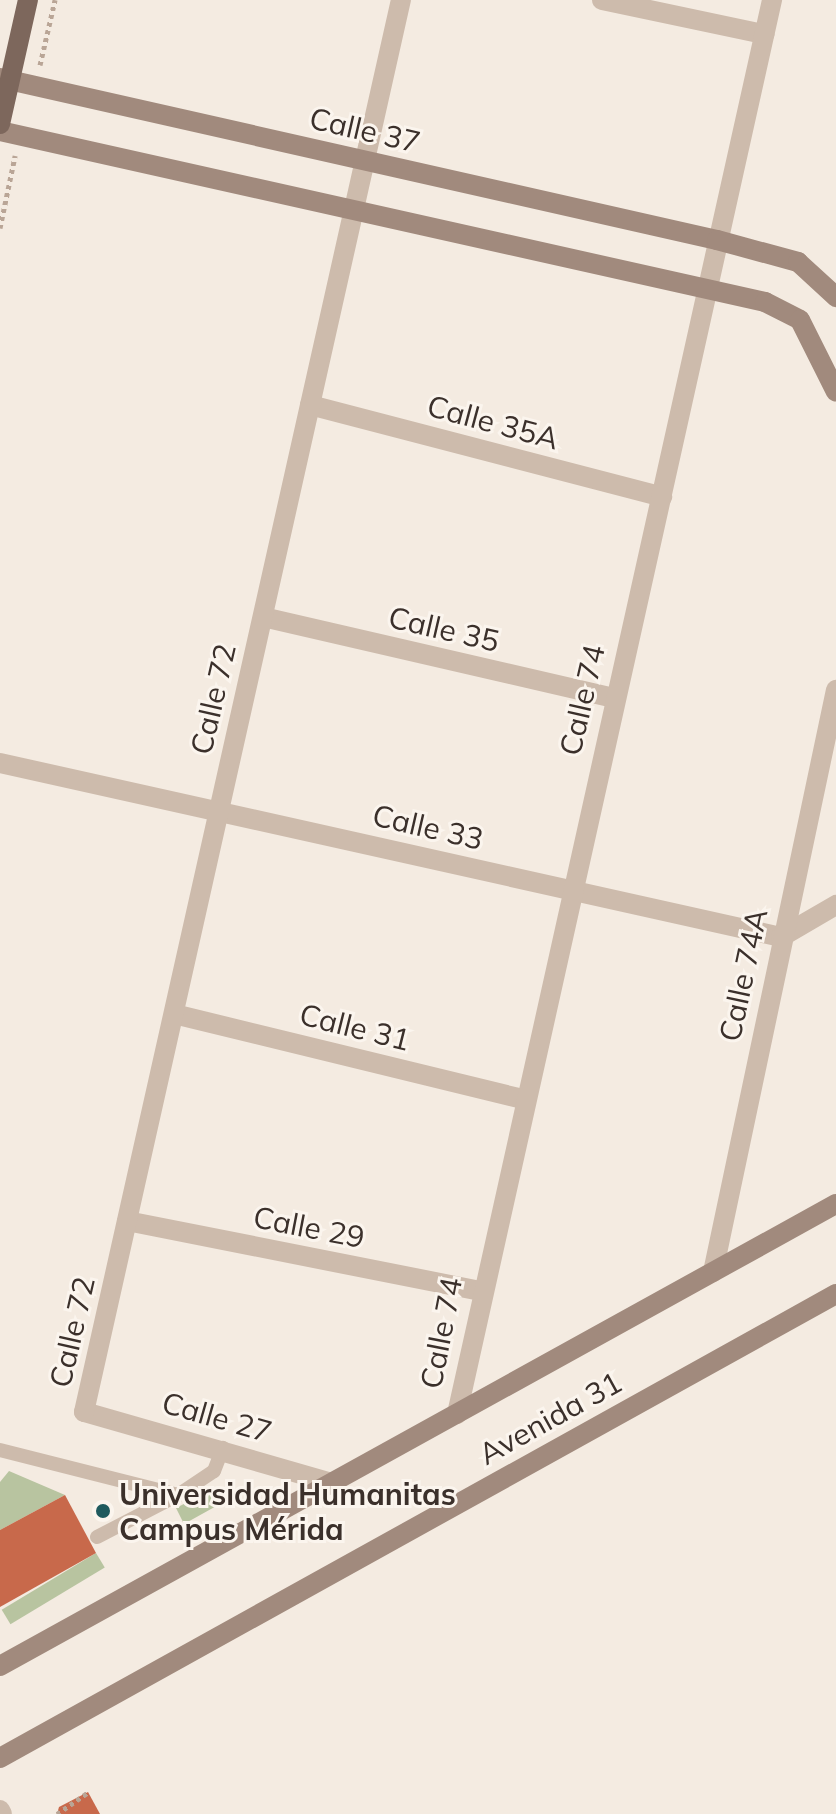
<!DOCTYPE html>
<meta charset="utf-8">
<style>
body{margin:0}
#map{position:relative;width:836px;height:1814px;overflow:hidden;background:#f4ebe1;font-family:Mulish,sans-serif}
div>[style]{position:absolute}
.green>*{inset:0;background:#b8c4a0;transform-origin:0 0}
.building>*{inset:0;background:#c8694b}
.path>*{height:5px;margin-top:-2.5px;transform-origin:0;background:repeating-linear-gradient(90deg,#b9a596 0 4px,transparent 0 8px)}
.lane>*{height:14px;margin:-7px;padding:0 7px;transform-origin:7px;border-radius:7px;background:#cdbbac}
.street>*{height:20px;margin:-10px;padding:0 10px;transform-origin:10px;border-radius:10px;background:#cdbbac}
.secondary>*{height:20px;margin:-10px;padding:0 10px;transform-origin:10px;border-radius:10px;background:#a18a7d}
.primary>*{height:20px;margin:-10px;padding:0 10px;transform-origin:10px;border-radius:10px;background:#7d675c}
.dots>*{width:22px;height:22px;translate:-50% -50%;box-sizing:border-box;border:4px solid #fbf5ee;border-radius:50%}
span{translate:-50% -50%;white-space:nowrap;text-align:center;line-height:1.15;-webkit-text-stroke:6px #fbf5ee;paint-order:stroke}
.street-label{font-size:30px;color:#3b302b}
.poi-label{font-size:30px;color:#3b302b;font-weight:700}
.left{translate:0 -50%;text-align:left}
</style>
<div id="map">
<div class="green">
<div style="clip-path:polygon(9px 1471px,65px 1495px,0 1530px,0 1482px)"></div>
<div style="clip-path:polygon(211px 1490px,229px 1499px,184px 1524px,176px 1508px)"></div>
<div style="left:96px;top:1553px;width:17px;height:110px;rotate:59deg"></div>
</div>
<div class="building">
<div style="clip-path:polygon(65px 1495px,96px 1553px,0 1607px,0 1530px)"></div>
<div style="clip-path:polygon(88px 1792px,100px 1814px,57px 1814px,59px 1807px)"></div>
</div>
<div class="path">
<div style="left:40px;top:65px;width:67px;rotate:-77deg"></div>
<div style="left:0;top:228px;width:74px;rotate:-78.2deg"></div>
<div style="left:57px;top:1814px;width:38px;rotate:-35deg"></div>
</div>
<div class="lane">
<div style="left:0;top:1450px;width:184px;rotate:14.2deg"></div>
<div style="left:178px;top:1495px;width:43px;rotate:-33.7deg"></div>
<div style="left:214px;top:1471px;width:25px;rotate:-69deg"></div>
<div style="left:97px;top:1537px;width:91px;rotate:-27.4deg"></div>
</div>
<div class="street">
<div style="left:602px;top:0;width:166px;rotate:11.9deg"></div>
<div style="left:310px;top:405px;width:364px;rotate:14.6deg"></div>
<div style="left:263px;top:617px;width:359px;rotate:13deg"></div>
<div style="left:0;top:763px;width:800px;rotate:12.56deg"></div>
<div style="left:781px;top:937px;width:64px;rotate:-30.2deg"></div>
<div style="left:174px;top:1014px;width:358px;rotate:13.7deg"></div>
<div style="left:127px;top:1221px;width:359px;rotate:11.2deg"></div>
<div style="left:713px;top:1272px;width:595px;rotate:-78.07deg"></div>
<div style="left:457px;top:1414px;width:1449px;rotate:-77.44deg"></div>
<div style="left:332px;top:1483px;width:258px;rotate:-164deg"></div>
<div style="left:84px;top:1412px;width:1447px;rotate:-77.35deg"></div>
<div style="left:0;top:1810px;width:4px;rotate:63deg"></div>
</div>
<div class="secondary">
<div style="left:0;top:78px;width:735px;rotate:12.73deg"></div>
<div style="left:717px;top:240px;width:84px;rotate:15.2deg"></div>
<div style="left:798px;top:262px;width:52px;rotate:42.6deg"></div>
<div style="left:0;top:131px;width:784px;rotate:12.6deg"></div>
<div style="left:765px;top:302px;width:39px;rotate:27deg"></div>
<div style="left:800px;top:320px;width:80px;rotate:63.4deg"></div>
<div style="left:0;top:1666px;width:955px;rotate:-28.93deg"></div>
<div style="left:0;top:1758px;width:956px;rotate:-29.03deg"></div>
</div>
<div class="primary">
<div style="left:0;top:124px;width:127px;rotate:-77.3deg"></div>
</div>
<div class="dots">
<div style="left:103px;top:1511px;background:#1f5a5e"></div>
</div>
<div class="street-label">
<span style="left:365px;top:130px;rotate:13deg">Calle 37</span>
<span style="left:493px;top:422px;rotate:15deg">Calle 35A</span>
<span style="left:444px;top:629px;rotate:13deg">Calle 35</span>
<span style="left:213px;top:699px;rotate:-77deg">Calle 72</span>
<span style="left:582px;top:700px;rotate:-77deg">Calle 74</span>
<span style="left:428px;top:827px;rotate:13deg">Calle 33</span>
<span style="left:743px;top:975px;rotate:-78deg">Calle 74A</span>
<span style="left:355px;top:1027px;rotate:14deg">Calle 31</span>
<span style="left:309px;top:1227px;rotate:11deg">Calle 29</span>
<span style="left:72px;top:1332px;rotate:-77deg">Calle 72</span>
<span style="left:441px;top:1333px;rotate:-79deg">Calle 74</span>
<span style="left:217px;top:1417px;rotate:16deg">Calle 27</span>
<span style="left:550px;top:1418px;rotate:-29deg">Avenida 31</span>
</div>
<div class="poi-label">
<span class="left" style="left:119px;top:1511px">Universidad Humanitas<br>Campus Mérida</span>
</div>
</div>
